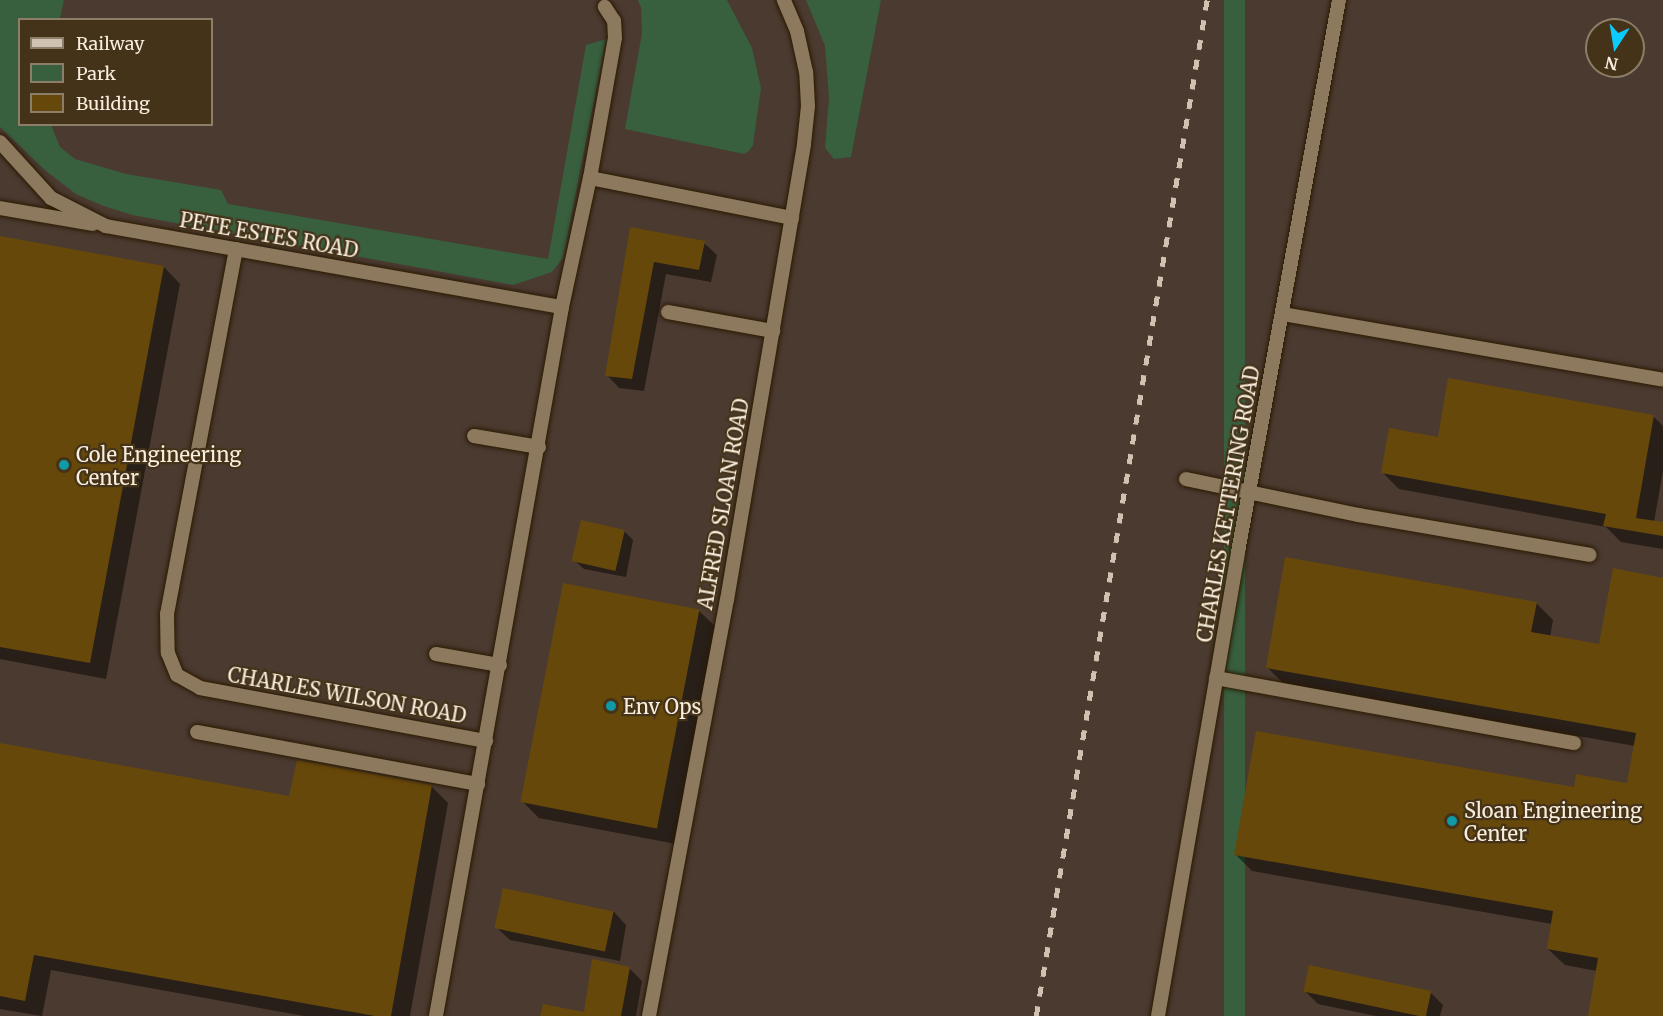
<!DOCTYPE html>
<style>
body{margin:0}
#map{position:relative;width:1663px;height:1016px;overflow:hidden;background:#443319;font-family:Merriweather,serif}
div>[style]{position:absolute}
.commercial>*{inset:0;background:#4b3a30}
.green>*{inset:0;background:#385f3e;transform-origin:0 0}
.shadow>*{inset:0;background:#0007}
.building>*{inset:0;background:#67480b;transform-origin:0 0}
.roads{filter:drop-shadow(0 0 2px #2a1a01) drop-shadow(0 0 2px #2a1a01)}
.lane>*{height:14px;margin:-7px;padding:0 7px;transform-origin:7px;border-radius:7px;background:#8d795d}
.rail>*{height:4.5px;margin-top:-2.25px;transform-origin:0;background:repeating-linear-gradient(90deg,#cfc2b0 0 10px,transparent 0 20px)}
.dots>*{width:16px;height:16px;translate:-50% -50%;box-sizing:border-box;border:3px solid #443319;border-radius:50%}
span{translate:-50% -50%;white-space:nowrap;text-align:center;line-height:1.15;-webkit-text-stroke:4.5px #443319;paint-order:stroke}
.street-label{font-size:20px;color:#f9eede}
.poi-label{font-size:20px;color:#f9eede}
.left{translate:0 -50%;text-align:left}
.legend{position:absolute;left:18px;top:18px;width:195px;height:108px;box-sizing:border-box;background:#443319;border:2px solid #8c7e68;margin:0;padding:8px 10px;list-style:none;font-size:18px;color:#f9eede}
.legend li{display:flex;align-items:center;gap:12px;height:30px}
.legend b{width:30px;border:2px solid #8c7e68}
.north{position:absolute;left:1585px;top:18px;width:60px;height:60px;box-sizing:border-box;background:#443319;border:2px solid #8c7e68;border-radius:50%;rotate:192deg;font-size:16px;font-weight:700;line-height:24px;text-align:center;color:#f9eede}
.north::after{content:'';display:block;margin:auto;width:21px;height:27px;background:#0ccafa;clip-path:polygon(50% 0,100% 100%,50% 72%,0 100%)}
</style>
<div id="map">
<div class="commercial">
<div style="clip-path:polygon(evenodd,0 0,1663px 0,1663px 1016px,0 1016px,0 0,20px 20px,212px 20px,212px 124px,20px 124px,20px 20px,0 0,1597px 30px,1633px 30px,1633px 66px,1597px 66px,1597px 30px)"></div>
</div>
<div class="green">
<div style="clip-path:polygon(0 0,64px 0,60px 19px,20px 20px,20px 124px,51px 125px,60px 147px,75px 159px,126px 174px,221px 190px,228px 204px,548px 259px,586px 45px,606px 39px,563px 258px,552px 272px,513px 285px,132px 215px,101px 205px,76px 194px,46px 171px,0 127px)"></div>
<div style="clip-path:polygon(638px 0,727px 0,752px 48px,761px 88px,753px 145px,749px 151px,744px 154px,625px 129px,642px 33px,641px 8px)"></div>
<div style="clip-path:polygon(806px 0,881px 0,851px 157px,834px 159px,825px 148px,829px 98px,825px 46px)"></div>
<div style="left:1224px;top:0;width:21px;height:1032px"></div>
</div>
<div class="shadow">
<div style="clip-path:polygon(632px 229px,704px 243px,717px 255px,711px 282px,666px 274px,644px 391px,619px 388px,607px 375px)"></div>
<div style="clip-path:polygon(0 238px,164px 267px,180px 284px,106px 679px,0 659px)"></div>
<div style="clip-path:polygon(1653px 416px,1663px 426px,1663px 471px,1654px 522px,1663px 524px,1663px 549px,1621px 542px,1606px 527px,1399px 489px,1383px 473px,1439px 438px)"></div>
<div style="clip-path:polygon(624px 531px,633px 540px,626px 577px,584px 569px,575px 561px)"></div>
<div style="clip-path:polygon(1663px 579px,1663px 1016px,1589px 1016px,1597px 971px,1565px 965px,1548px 949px,1552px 924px,1252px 871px,1236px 855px,1575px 788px,1628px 784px,1635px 746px,1284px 684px,1267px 667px,1536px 603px,1553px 620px,1550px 637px,1600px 646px)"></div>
<div style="clip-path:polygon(699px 611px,716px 627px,676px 844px,539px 818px,522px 801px)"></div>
<div style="clip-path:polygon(0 744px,291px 798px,298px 762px,432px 787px,448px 803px,410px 1016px,304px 1016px,51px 970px,42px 1016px,0 1009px)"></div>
<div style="clip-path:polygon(614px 912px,626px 925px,620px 961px,510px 940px,497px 928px)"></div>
<div style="clip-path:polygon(629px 968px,642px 981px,636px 1016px,541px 1016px,585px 1013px)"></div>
<div style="clip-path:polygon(1305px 991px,1430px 992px,1443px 1005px,1440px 1016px,1376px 1016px,1318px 1004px)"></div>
</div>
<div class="building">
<div style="clip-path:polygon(630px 227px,705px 241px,699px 270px,654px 262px,632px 379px,605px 376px)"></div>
<div style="clip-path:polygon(0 236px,164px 266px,90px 663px,0 647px)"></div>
<div style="clip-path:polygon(1448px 378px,1654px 415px,1636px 518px,1663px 522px,1663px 536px,1603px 526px,1606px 514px,1381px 473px,1389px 428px,1438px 437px)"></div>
<div style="left:581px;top:520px;width:45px;height:42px;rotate:13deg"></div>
<div style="clip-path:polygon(1285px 557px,1537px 602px,1531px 632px,1599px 644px,1613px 568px,1663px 578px,1663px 1016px,1588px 1016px,1598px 958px,1547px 949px,1553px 911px,1234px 855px,1256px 731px,1574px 787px,1576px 774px,1627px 783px,1636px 733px,1266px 668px)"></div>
<div style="left:563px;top:583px;width:139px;height:223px;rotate:11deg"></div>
<div style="clip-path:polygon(0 743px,289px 796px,297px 760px,432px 785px,391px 1016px,375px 1016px,34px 955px,25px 1001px,0 996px)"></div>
<div style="left:503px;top:888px;width:113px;height:41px;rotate:12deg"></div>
<div style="clip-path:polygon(592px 959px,630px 967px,621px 1016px,540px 1016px,543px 1004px,584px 1012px)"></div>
<div style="left:1309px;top:965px;width:125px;height:27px;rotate:12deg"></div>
</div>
<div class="roads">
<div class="lane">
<div style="left:0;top:142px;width:76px;rotate:47.7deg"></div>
<div style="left:51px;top:198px;width:62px;rotate:27deg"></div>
<div style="left:106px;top:226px;width:463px;rotate:10.1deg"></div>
<div style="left:590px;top:178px;width:206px;rotate:11.2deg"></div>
<div style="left:0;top:208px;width:94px;rotate:9.8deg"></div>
<div style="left:236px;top:249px;width:371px;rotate:100.7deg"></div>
<div style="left:167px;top:614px;width:39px;rotate:89deg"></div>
<div style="left:168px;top:653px;width:24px;rotate:68deg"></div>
<div style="left:177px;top:675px;width:26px;rotate:29deg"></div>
<div style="left:200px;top:688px;width:291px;rotate:10.5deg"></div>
<div style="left:668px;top:312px;width:107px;rotate:10.3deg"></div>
<div style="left:1283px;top:314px;width:384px;rotate:9.8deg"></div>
<div style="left:474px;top:436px;width:66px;rotate:9.6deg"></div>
<div style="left:1186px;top:479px;width:177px;rotate:11.8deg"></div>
<div style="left:1359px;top:515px;width:234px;rotate:9.8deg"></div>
<div style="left:436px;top:654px;width:65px;rotate:9.8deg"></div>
<div style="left:1216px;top:678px;width:364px;rotate:10.3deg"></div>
<div style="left:197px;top:732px;width:286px;rotate:10.5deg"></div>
<div style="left:436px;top:1016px;width:720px;rotate:-79.92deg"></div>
<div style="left:562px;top:307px;width:132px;rotate:-77.8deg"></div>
<div style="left:590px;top:178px;width:142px;rotate:-79.9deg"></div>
<div style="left:615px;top:38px;width:17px;rotate:-93deg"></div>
<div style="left:614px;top:21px;width:17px;rotate:-123deg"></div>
<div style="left:649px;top:1016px;width:423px;rotate:-79.4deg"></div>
<div style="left:727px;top:600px;width:462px;rotate:-80.4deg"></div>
<div style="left:804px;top:144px;width:38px;rotate:-84deg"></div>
<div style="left:808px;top:106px;width:34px;rotate:-93deg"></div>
<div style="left:806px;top:72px;width:42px;rotate:-102.4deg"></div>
<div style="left:797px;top:31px;width:34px;rotate:-113deg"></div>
<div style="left:1158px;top:1016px;width:471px;rotate:-80.2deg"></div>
<div style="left:1238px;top:552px;width:561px;rotate:-79.63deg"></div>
</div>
</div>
<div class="rail">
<div style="left:1036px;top:1016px;width:1030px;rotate:-80.45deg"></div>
</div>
<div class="dots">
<div style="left:64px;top:465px;background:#0f9aa8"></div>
<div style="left:611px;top:706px;background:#0f9aa8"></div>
<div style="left:1452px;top:821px;background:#0f9aa8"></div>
</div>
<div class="street-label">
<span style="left:269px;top:235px;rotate:10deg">PETE ESTES ROAD</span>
<span style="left:723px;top:504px;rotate:-80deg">ALFRED SLOAN ROAD</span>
<span style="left:1228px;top:504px;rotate:-80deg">CHARLES KETTERING ROAD</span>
<span style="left:347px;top:695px;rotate:10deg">CHARLES WILSON ROAD</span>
</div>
<div class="poi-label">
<span class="left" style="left:76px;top:466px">Cole Engineering<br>Center</span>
<span class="left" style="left:623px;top:706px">Env Ops</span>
<span class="left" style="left:1464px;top:822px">Sloan Engineering<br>Center</span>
</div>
<ul class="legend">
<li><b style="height:8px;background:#cfc2b0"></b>Railway</li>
<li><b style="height:16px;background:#385f3e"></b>Park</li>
<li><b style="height:16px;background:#67480b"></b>Building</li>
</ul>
<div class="north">N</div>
</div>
